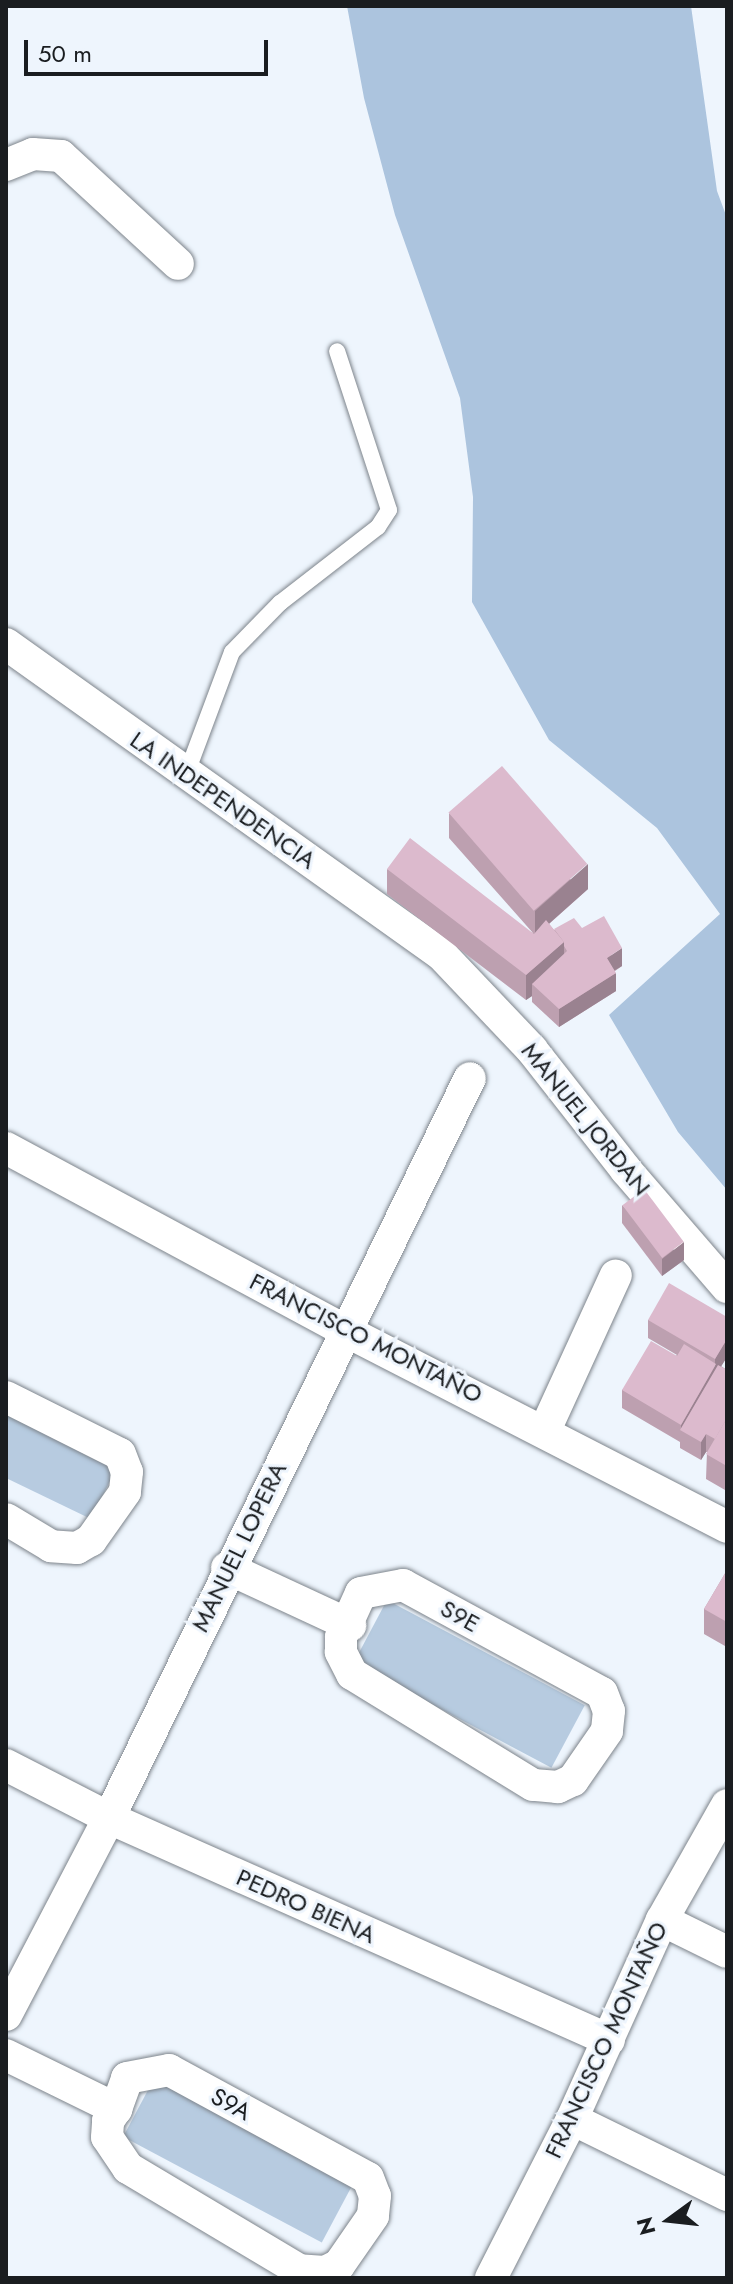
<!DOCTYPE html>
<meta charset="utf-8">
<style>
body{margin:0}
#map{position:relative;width:733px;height:2284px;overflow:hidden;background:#eef5fd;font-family:Jost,sans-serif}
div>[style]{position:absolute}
.green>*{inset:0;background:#b7cbe0;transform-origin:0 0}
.forest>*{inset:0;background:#acc4de}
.roads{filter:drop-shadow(0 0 2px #7d848b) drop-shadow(0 0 2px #7d848b)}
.service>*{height:16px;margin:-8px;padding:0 8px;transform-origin:8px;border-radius:8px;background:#fff}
.minor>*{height:32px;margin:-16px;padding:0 16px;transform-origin:16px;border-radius:16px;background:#fff}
.wall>*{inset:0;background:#bda0b0}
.shaded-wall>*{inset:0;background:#9a8290}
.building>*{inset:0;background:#dcbacd;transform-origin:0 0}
span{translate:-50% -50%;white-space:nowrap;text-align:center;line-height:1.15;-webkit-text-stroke:6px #eef5fd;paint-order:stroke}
.street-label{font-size:24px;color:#1a1d20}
.frame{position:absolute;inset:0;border:8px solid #1a1d20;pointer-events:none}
.north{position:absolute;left:629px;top:2180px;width:80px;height:80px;-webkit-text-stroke:6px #eef5fd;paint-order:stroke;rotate:255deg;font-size:22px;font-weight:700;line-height:32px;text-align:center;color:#1a1d20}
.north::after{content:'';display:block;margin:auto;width:28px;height:36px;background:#1a1d20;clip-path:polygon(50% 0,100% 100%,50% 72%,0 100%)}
.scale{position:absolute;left:24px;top:40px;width:244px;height:36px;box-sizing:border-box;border:4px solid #1a1d20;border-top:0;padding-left:10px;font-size:24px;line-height:28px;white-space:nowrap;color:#1a1d20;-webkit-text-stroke:6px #eef5fd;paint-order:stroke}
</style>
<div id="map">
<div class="green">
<div style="clip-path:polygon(6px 1403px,119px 1463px,91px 1519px,6px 1478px)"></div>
<div style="left:387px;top:1600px;width:224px;height:71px;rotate:28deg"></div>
<div style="left:156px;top:2075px;width:225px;height:70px;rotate:28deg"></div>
</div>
<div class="forest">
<div style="clip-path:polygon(347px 6px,691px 6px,717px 191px,727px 218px,727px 1190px,678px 1132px,609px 1015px,720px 914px,657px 828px,549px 740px,472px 602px,473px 497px,460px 398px,395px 215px,364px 98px)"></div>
</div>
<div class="roads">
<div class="service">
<div style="left:186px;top:775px;width:131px;rotate:-69.5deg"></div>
<div style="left:232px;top:652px;width:69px;rotate:-45.6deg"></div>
<div style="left:280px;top:603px;width:124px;rotate:-37.8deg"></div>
<div style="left:378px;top:527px;width:20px;rotate:-57deg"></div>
<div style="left:389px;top:510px;width:167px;rotate:-108.1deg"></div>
</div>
<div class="minor">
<div style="left:6px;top:165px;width:29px;rotate:-22deg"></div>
<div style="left:33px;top:154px;width:28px;rotate:4deg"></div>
<div style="left:61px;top:156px;width:159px;rotate:42.7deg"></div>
<div style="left:6px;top:644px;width:536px;rotate:35.5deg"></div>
<div style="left:442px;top:955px;width:131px;rotate:46.5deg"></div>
<div style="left:532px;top:1050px;width:152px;rotate:51.9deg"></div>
<div style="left:626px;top:1170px;width:155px;rotate:49.2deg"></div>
<div style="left:6px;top:1148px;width:384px;rotate:28.3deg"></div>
<div style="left:344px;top:1330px;width:431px;rotate:27.2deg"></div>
<div style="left:6px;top:1397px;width:127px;rotate:26.6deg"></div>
<div style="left:120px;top:1454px;width:19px;rotate:69deg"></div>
<div style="left:127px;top:1472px;width:20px;rotate:96deg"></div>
<div style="left:125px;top:1492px;width:59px;rotate:125.3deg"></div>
<div style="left:91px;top:1540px;width:16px;rotate:150deg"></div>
<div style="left:77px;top:1548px;width:26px;rotate:-176deg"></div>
<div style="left:51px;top:1546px;width:52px;rotate:-149deg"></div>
<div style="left:545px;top:1430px;width:170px;rotate:-65.4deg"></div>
<div style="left:227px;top:1568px;width:136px;rotate:24.9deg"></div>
<div style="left:403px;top:1585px;width:226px;rotate:28.5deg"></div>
<div style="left:602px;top:1693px;width:19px;rotate:69deg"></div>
<div style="left:609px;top:1711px;width:20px;rotate:96deg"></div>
<div style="left:607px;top:1731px;width:60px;rotate:124.8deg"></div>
<div style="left:573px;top:1780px;width:17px;rotate:155deg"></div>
<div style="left:558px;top:1787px;width:25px;rotate:-175deg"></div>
<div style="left:533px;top:1785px;width:212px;rotate:-148.5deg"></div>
<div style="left:352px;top:1674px;width:25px;rotate:-117deg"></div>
<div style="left:341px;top:1652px;width:15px;rotate:-90deg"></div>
<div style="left:341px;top:1637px;width:48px;rotate:-65.6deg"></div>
<div style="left:361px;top:1593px;width:43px;rotate:-10.8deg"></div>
<div style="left:6px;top:1765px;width:116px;rotate:27.2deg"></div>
<div style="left:109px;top:1818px;width:547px;rotate:23.94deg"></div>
<div style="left:662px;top:1920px;width:72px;rotate:26.2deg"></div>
<div style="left:6px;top:2015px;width:222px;rotate:-62.4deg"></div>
<div style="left:109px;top:1818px;width:823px;rotate:-64deg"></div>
<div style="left:6px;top:2055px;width:123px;rotate:26.1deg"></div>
<div style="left:116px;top:2109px;width:33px;rotate:-70deg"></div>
<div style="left:127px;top:2078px;width:43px;rotate:-10.8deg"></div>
<div style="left:169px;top:2070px;width:226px;rotate:28.5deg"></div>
<div style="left:368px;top:2178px;width:19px;rotate:69deg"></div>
<div style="left:375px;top:2196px;width:20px;rotate:96deg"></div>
<div style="left:373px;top:2216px;width:60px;rotate:124.8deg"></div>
<div style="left:339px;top:2265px;width:16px;rotate:153deg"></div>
<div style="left:325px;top:2272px;width:26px;rotate:-176deg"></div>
<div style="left:299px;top:2270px;width:199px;rotate:-149.2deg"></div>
<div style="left:128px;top:2168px;width:37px;rotate:-124deg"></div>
<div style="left:107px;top:2137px;width:16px;rotate:-86deg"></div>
<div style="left:108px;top:2121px;width:14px;rotate:-56deg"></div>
<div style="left:572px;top:2119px;width:173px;rotate:26.1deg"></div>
<div style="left:491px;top:2278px;width:178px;rotate:-63deg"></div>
<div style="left:572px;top:2119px;width:218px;rotate:-65.7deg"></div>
<div style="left:662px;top:1920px;width:132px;rotate:-60.5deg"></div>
</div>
</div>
<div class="wall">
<div style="clip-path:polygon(449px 813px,588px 889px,549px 924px,554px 930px,582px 928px,622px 966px,615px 971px,616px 991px,559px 1027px,532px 1002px,532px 996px,526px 1000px,387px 894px,387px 869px,533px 933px,449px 838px)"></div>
<div style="clip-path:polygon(622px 1205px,684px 1260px,662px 1276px,622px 1223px)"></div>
<div style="clip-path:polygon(727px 1317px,727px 1357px,721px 1366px,727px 1370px,727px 1486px,725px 1490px,706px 1479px,707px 1452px,706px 1452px,701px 1460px,680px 1448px,680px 1442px,622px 1408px,622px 1390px,677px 1355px,648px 1338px,648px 1320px)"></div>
<div style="clip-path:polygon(727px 1570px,727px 1665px,725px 1663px,725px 1646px,704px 1634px,704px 1609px)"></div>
</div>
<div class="shaded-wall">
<div style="clip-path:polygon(588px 864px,588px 889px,535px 936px,535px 911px)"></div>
<div style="clip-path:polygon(564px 942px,564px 967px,532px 984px,532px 996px,526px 1000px,526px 975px)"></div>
<div style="clip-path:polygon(622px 948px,622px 966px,607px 975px,607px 958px)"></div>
<div style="clip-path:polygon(616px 973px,616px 991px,559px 1027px,559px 1009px)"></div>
<div style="clip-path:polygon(684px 1242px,684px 1260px,662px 1276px,662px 1259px)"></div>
<div style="clip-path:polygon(727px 1339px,727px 1357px,681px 1431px,681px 1425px,715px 1366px,715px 1359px)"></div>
<div style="clip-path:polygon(706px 1434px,706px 1452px,701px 1460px,701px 1442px)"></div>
<div style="clip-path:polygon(727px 1461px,727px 1486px,725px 1490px,725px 1465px)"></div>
</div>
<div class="building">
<div style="left:502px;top:766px;width:130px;height:71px;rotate:49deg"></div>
<div style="clip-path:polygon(410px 838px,534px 934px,546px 920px,564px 942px,526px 975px,387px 869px)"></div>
<div style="clip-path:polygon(604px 916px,622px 948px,607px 958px,616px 973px,559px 1009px,532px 984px,567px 951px,564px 946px,564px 942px,554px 929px,574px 918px,582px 928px)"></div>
<div style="left:644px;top:1189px;width:66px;height:27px;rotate:53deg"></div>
<div style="clip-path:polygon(669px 1283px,727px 1317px,727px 1339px,715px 1359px,648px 1320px)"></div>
<div style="clip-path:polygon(651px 1341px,677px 1356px,684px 1344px,716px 1364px,681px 1425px,622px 1390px)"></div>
<div style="clip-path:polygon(718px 1365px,727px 1370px,727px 1418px,715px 1439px,706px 1434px,701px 1442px,680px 1430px)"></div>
<div style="clip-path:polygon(727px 1418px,727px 1461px,725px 1465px,706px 1454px)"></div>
<div style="clip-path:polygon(727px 1570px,727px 1622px,704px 1609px)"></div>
</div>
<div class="street-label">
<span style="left:223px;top:800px;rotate:35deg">LA INDEPENDENCIA</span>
<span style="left:586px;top:1119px;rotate:51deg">MANUEL JORDAN</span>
<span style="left:366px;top:1338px;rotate:27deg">FRANCISCO MONTAÑO</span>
<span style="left:239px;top:1547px;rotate:-64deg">MANUEL LOPERA</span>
<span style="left:460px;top:1616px;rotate:29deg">S9E</span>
<span style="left:306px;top:1906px;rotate:24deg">PEDRO BIENA</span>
<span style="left:606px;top:2040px;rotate:-65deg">FRANCISCO MONTAÑO</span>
<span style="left:231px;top:2104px;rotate:28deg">S9A</span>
</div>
<div class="frame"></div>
<div class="north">N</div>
<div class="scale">50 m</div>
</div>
